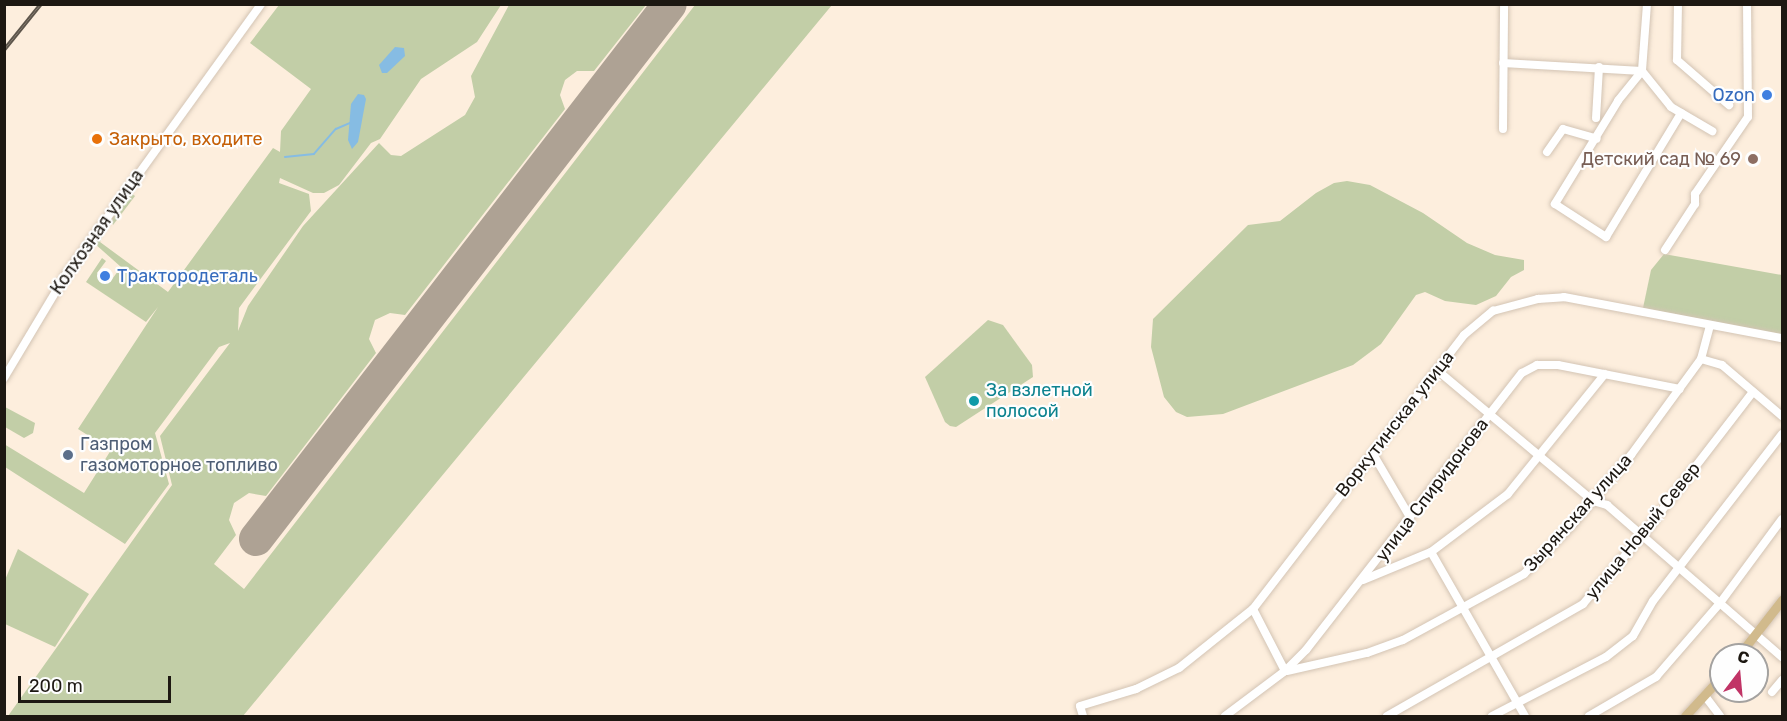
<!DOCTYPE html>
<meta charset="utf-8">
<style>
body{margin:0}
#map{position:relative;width:1787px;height:721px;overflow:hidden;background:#fdeedd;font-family:Rubik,sans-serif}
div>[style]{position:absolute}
.green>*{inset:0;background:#c2cea7}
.water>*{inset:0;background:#86bce3}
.stream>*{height:1.5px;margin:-0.75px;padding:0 0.75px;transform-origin:0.75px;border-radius:0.75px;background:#86bce3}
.runway>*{height:34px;margin:-17px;padding:0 17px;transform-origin:17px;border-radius:17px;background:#aea294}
.roads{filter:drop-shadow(0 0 2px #d3c4b4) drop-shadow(0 0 2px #d3c4b4)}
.minor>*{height:8px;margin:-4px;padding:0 4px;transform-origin:4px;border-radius:4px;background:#fff}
.major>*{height:9px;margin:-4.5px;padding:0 4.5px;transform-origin:4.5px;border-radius:4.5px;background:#d1ba8c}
.rail>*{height:4px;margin-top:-2px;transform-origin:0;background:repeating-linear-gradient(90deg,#fefefe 0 4.5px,#5e564c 0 9px);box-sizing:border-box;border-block:2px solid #5e564c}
.dots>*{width:16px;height:16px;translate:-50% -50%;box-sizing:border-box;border:3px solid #fefefe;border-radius:50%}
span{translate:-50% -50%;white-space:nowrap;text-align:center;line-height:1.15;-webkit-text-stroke:4.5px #fefefe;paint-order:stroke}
.shop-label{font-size:18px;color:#366cbe}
.right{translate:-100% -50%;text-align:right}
.left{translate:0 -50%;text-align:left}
.food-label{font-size:18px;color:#c56008}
.education-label{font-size:18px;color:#785e54}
.street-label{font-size:18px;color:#1d1812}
.culture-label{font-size:18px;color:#0d838f}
.service-label{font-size:18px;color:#4e5e75}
.frame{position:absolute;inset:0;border:6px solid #1d1812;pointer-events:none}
.north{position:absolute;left:1709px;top:643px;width:60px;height:60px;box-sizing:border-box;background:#fefefe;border:2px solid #a4a2a0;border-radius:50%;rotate:16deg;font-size:16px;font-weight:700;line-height:24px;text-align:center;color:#1d1812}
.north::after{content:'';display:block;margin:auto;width:21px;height:27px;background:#c13466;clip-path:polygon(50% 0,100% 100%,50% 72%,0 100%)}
.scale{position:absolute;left:18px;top:676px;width:153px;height:27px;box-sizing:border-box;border:3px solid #1d1812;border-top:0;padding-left:8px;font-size:18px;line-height:21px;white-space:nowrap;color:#1d1812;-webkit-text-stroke:4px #fefefe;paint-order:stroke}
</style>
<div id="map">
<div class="green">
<div style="clip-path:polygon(279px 5px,501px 5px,477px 42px,421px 79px,380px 139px,371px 143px,339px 185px,324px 193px,313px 193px,280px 178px,279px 183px,309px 194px,311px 211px,239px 308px,238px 331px,248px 306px,303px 226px,379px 143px,391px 155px,401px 156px,465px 115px,475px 97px,471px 76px,509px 5px,646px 5px,594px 71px,577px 71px,565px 80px,560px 95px,565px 109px,405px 315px,390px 313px,375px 320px,369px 339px,376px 353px,266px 496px,249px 493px,234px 503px,229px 520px,236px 535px,214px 564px,244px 589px,695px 5px,832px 5px,243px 716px,8px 716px,172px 485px,160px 436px,230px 343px,219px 347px,155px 433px,169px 484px,125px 544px,5px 467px,4px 444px,84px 493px,111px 450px,78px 429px,158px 307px,146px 322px,86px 282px,102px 258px,106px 261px,97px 273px,110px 282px,121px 267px,94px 243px,104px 233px,100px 242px,168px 292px,273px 148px,280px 152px,281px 131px,311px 89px,250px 43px)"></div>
<div style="clip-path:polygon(1347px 181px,1370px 185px,1423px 213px,1467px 243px,1495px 255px,1524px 260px,1524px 270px,1511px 277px,1496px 296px,1476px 305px,1445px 301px,1425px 292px,1416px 295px,1381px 344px,1353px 365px,1223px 414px,1187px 417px,1176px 412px,1164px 397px,1151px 347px,1153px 319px,1248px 225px,1280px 221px,1316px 193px,1334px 183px)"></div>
<div style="clip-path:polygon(131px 193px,135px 196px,113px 225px,111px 220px)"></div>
<div style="clip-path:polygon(1664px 254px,1782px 275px,1782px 335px,1643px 308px,1651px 270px)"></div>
<div style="clip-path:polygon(988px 320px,1003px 325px,1032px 365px,1033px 377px,956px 427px,950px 426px,945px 422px,925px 377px)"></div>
<div style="clip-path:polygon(5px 407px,35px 423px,33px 433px,24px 438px,5px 427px)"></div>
<div style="clip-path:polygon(18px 549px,89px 594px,55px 647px,5px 624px,5px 580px)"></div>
</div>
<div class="water">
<div style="clip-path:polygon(395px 47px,404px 48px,405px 56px,387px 73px,382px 73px,379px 65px)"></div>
<div style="clip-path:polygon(358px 94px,364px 95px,366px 99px,358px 142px,352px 149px,348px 140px,351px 104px)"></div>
</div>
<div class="stream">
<div style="left:285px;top:157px;width:29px;rotate:-6deg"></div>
<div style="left:314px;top:154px;width:33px;rotate:-49deg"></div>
<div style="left:336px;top:129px;width:15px;rotate:-23deg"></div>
</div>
<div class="runway">
<div style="left:256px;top:539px;width:676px;rotate:-52.27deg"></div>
</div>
<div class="roads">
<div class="minor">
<div style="left:1647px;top:4px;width:67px;rotate:94.3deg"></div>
<div style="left:1642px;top:71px;width:46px;rotate:51.1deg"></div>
<div style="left:1671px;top:107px;width:48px;rotate:30.3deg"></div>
<div style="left:1678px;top:4px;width:56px;rotate:91deg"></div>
<div style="left:1677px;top:60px;width:69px;rotate:40.9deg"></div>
<div style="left:1503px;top:63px;width:139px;rotate:3.3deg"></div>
<div style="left:1642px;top:71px;width:38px;rotate:129deg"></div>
<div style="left:1618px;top:101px;width:121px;rotate:121.5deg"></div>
<div style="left:1555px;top:204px;width:61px;rotate:32.9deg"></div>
<div style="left:1606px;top:237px;width:145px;rotate:-58.8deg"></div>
<div style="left:1596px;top:118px;width:51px;rotate:-86.6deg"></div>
<div style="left:1503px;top:129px;width:125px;rotate:-89.5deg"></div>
<div style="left:1547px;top:152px;width:28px;rotate:-55deg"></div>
<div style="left:1563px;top:129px;width:35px;rotate:16deg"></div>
<div style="left:1665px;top:250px;width:55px;rotate:-56.9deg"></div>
<div style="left:1695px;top:204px;width:10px;rotate:-90deg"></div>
<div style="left:1695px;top:194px;width:93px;rotate:-55.5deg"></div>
<div style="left:1748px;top:117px;width:113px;rotate:-90.5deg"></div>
<div style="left:1701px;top:359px;width:22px;rotate:16deg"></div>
<div style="left:1722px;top:365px;width:79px;rotate:40.4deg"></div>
<div style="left:1437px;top:370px;width:204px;rotate:40deg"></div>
<div style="left:1593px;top:501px;width:15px;rotate:16deg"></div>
<div style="left:1607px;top:505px;width:232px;rotate:41deg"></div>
<div style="left:4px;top:378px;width:119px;rotate:-59.1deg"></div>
<div style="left:65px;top:276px;width:335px;rotate:-54.2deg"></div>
<div style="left:1373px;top:454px;width:73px;rotate:59.6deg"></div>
<div style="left:1431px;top:552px;width:189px;rotate:60.2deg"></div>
<div style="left:1363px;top:580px;width:74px;rotate:-22.4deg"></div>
<div style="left:1431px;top:552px;width:96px;rotate:-37deg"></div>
<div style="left:1508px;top:494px;width:154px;rotate:-51.1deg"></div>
<div style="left:1253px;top:609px;width:70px;rotate:62.7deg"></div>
<div style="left:1287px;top:671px;width:82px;rotate:-12.7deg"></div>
<div style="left:1367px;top:653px;width:38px;rotate:-20deg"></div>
<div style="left:1403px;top:640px;width:138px;rotate:-28.6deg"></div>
<div style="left:1524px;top:574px;width:69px;rotate:-45.6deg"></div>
<div style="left:1572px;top:525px;width:92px;rotate:-49.9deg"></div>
<div style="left:1631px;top:455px;width:119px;rotate:-53.9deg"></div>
<div style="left:1701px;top:359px;width:35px;rotate:-75deg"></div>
<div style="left:1772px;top:692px;width:16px;rotate:-50deg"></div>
<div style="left:1705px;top:696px;width:25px;rotate:53deg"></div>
<div style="left:1083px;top:716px;width:10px;rotate:-107deg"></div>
<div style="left:1080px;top:706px;width:59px;rotate:-16.9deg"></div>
<div style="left:1136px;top:689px;width:48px;rotate:-26deg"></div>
<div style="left:1179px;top:668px;width:95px;rotate:-38.6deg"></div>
<div style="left:1253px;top:609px;width:346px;rotate:-52.4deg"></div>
<div style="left:1464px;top:335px;width:38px;rotate:-40deg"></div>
<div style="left:1493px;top:311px;width:47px;rotate:-14.9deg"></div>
<div style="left:1538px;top:299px;width:26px;rotate:-4deg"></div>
<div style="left:1564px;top:297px;width:222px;rotate:10.7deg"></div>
<div style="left:1225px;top:716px;width:75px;rotate:-36.9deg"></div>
<div style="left:1285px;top:671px;width:30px;rotate:-45deg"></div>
<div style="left:1306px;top:650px;width:351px;rotate:-52.1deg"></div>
<div style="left:1522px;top:373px;width:17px;rotate:-28deg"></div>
<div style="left:1537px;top:365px;width:21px"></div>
<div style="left:1558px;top:365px;width:124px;rotate:11.1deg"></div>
<div style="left:1387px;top:716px;width:226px;rotate:-29.7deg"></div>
<div style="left:1583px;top:604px;width:90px;rotate:-49.1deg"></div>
<div style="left:1642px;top:536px;width:182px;rotate:-52.4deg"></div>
<div style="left:1492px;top:716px;width:128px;rotate:-27.4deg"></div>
<div style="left:1606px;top:657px;width:34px;rotate:-38deg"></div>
<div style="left:1633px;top:636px;width:40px;rotate:-60.3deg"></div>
<div style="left:1653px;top:601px;width:211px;rotate:-52.3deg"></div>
<div style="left:1589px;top:716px;width:78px;rotate:-30.2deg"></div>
<div style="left:1656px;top:677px;width:98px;rotate:-49.1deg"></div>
<div style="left:1720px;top:603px;width:104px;rotate:-53.6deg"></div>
</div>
<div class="major">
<div style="left:1739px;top:655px;width:70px;rotate:-52deg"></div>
<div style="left:1685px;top:716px;width:53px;rotate:-47.3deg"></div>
</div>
</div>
<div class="rail">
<div style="left:4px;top:50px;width:59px;rotate:-51.2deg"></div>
</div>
<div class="dots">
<div style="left:1767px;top:95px;background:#3f7fe0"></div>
<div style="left:97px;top:139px;background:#e8710a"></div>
<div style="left:1753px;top:159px;background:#8d6e63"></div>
<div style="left:105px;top:276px;background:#3f7fe0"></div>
<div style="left:974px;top:401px;background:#0f9aa8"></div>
<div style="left:68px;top:455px;background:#5c6f8a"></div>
</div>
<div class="shop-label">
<span class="right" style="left:1755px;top:95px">Ozon</span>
<span class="left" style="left:117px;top:276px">Трактородеталь</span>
</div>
<div class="food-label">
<span class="left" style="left:109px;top:139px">Закрыто, входите</span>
</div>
<div class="education-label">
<span class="right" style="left:1741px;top:159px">Детский сад № 69</span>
</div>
<div class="street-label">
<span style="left:97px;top:232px;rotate:-55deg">Колхозная улица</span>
<span style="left:1395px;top:424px;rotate:-52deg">Воркутинская улица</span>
<span style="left:1432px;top:490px;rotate:-53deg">улица Спиридонова</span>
<span style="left:1578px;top:513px;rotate:-48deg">Зырянская улица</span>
<span style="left:1643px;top:531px;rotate:-51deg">улица Новый Север</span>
</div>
<div class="culture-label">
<span class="left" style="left:986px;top:401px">За взлетной<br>полосой</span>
</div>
<div class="service-label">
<span class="left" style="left:80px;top:455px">Газпром<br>газомоторное топливо</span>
</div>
<div class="frame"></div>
<div class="north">С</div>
<div class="scale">200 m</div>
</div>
